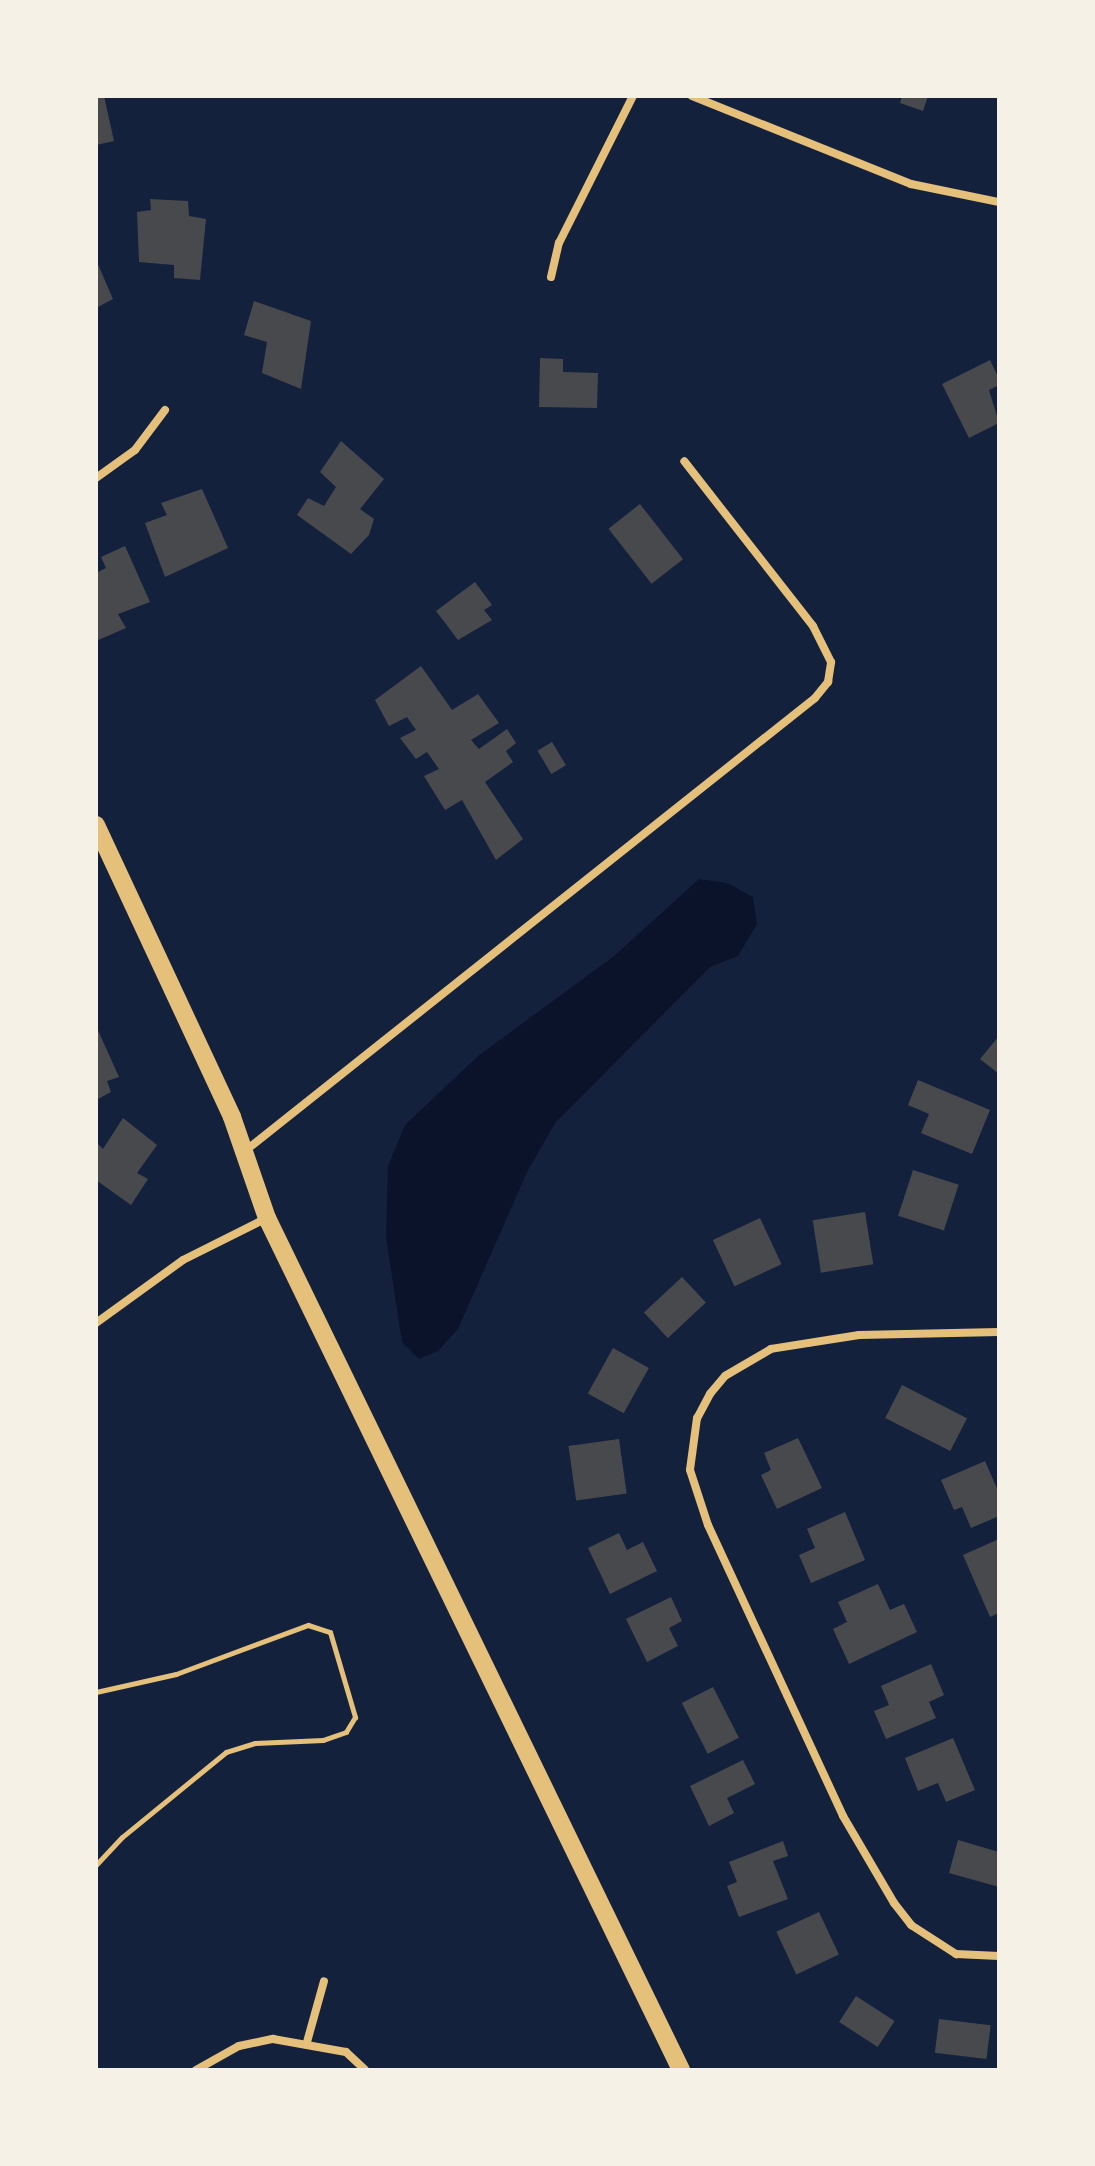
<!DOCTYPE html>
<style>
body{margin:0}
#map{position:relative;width:1095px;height:2166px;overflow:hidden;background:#14213d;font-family:"Varela Round",sans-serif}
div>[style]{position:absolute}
.water>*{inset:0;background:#0b132b}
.building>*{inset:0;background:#48494c;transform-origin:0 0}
.path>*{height:5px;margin:-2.5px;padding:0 2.5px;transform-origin:2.5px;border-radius:2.5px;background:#e5c07b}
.minor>*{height:8px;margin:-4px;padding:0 4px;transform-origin:4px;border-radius:4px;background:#e5c07b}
.primary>*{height:18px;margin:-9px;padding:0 9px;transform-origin:9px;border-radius:9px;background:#e5c07b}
span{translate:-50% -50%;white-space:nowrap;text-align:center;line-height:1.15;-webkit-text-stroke:7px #f6f1e7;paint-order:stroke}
.frame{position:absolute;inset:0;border:98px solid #f6f1e7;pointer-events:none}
</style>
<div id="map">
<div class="water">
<div style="clip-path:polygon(699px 879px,727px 883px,753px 897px,757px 924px,738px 956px,710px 967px,555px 1123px,527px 1172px,458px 1329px,438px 1351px,419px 1359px,402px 1342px,386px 1237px,388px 1166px,405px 1125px,478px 1056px,614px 956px)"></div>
</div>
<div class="building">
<div style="clip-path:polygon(96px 96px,104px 96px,114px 141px,96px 145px)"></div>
<div style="clip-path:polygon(902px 96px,928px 96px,923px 111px,900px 103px)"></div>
<div style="clip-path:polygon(150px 199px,188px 201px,189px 216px,206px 219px,200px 280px,174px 278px,174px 265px,139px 262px,137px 212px,151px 210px)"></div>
<div style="clip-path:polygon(96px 260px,113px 299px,96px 308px)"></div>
<div style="clip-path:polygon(254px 301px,311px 321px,301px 389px,262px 373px,267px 342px,244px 335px)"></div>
<div style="clip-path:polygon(540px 358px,563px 359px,563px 372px,598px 373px,597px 408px,539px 407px)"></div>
<div style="clip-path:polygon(990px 360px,999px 379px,999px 385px,989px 390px,999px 423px,969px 438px,942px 384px)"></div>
<div style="clip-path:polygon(341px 441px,384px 479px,360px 509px,374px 519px,369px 535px,351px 554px,297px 515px,308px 498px,324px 506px,336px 487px,320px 472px)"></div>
<div style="clip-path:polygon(202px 489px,228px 548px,165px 577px,145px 523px,167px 515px,161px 503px)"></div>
<div style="left:640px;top:504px;width:70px;height:40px;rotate:52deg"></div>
<div style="clip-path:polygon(125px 546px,150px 602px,118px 614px,126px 628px,96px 641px,96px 573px,106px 568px,101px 557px)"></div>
<div style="clip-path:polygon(475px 582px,492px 605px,484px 610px,492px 620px,458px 640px,436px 611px)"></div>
<div style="clip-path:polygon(421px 666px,452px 710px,478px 694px,499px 723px,471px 740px,479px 749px,507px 729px,516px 743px,506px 751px,513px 762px,485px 782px,523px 839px,496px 860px,462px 800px,445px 810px,424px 776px,439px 769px,427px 752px,416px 759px,400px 738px,416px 730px,407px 717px,389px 726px,375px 700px)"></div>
<div style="left:552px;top:742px;width:27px;height:17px;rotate:59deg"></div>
<div style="clip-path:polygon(96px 1026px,119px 1077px,107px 1081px,111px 1092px,98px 1099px)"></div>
<div style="clip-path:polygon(999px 1036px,999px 1074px,980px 1059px)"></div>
<div style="clip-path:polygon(918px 1080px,990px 1110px,972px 1154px,921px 1133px,929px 1114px,908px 1105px)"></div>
<div style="clip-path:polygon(123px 1118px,157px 1145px,137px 1173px,148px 1179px,131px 1205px,96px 1180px,96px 1142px,103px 1149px)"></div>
<div style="left:913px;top:1170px;width:48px;height:48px;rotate:18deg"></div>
<div style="left:865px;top:1212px;width:53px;height:53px;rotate:81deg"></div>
<div style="left:760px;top:1218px;width:51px;height:52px;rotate:65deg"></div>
<div style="left:682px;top:1277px;width:35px;height:52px;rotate:47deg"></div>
<div style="left:613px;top:1348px;width:41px;height:52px;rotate:29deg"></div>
<div style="left:902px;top:1385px;width:73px;height:37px;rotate:27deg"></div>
<div style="clip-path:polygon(798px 1438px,822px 1488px,777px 1509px,761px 1475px,771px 1470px,764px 1453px)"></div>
<div style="left:619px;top:1439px;width:55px;height:51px;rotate:82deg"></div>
<div style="clip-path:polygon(985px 1461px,999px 1493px,999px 1516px,971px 1528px,962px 1507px,954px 1510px,941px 1480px)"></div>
<div style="clip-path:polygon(845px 1512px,865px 1560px,811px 1583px,799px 1555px,815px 1548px,807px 1529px)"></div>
<div style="clip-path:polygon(619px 1533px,627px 1550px,643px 1542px,657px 1571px,610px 1594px,588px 1548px)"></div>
<div style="clip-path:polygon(999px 1539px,999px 1613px,990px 1617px,963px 1555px)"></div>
<div style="clip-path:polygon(878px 1584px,890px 1610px,904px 1604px,917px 1632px,849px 1664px,833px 1629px,847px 1622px,838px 1602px)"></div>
<div style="clip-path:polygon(671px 1597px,682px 1621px,669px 1628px,678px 1646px,647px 1662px,626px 1619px)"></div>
<div style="clip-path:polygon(931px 1664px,944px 1695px,929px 1702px,936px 1718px,886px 1739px,874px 1711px,889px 1705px,881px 1686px)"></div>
<div style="left:713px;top:1687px;width:57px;height:35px;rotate:63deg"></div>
<div style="clip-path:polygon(953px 1738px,975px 1790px,946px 1802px,938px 1783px,918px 1791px,905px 1758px)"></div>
<div style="clip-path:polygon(743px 1760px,755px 1784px,727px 1798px,734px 1813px,709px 1826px,690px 1786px)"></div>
<div style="clip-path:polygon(958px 1840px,999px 1852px,999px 1887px,949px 1873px)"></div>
<div style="clip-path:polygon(783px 1841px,788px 1856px,773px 1861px,788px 1899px,739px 1917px,727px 1886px,737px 1882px,729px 1862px)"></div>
<div style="left:819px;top:1912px;width:47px;height:47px;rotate:65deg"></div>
<div style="left:856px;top:1996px;width:46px;height:31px;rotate:33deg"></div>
<div style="left:939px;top:2019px;width:52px;height:34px;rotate:7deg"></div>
</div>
<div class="path">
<div style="left:96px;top:1692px;width:82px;rotate:-12.7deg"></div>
<div style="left:176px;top:1674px;width:141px;rotate:-20.4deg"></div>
<div style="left:308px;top:1625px;width:23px;rotate:18deg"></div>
<div style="left:330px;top:1632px;width:89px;rotate:73.6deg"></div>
<div style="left:355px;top:1717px;width:17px;rotate:121deg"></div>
<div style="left:346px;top:1732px;width:24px;rotate:161deg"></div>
<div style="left:323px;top:1740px;width:68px;rotate:177.5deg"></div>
<div style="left:255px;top:1743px;width:30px;rotate:163deg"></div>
<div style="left:226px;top:1752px;width:134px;rotate:140.7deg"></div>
<div style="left:122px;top:1837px;width:38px;rotate:133deg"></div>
</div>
<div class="minor">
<div style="left:692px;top:96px;width:236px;rotate:21.9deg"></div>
<div style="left:911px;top:184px;width:90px;rotate:11.6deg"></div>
<div style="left:551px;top:277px;width:35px;rotate:-77deg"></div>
<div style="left:559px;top:243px;width:165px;rotate:-63.3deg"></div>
<div style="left:96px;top:478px;width:48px;rotate:-35.7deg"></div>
<div style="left:135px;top:450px;width:50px;rotate:-53.1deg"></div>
<div style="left:245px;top:1151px;width:728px;rotate:-38.48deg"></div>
<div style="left:815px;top:698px;width:21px;rotate:-51deg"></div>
<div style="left:828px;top:682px;width:20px;rotate:-81deg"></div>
<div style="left:831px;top:662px;width:40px;rotate:-116.6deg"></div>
<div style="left:813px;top:626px;width:209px;rotate:-128deg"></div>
<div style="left:96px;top:1323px;width:107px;rotate:-35.9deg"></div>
<div style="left:183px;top:1260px;width:94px;rotate:-26.6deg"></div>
<div style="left:999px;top:1332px;width:140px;rotate:178.8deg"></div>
<div style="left:859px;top:1335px;width:89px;rotate:171deg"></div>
<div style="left:771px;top:1349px;width:53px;rotate:149.6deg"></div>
<div style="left:725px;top:1376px;width:23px;rotate:130deg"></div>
<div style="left:710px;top:1394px;width:27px;rotate:118deg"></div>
<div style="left:697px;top:1418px;width:52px;rotate:97.7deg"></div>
<div style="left:690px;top:1470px;width:58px;rotate:71.9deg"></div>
<div style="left:708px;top:1525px;width:321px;rotate:65.1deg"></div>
<div style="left:843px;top:1816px;width:101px;rotate:59.6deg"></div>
<div style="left:894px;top:1903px;width:28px;rotate:52deg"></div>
<div style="left:911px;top:1925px;width:54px;rotate:32.8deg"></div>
<div style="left:956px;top:1954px;width:43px;rotate:2.7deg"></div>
<div style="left:307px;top:2042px;width:63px;rotate:-74.4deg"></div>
<div style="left:196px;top:2070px;width:49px;rotate:-29.2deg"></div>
<div style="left:239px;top:2046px;width:35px;rotate:-12deg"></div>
<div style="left:273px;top:2039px;width:74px;rotate:10.1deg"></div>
<div style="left:346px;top:2052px;width:26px;rotate:43deg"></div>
</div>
<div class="primary">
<div style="left:96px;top:825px;width:322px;rotate:65deg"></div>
<div style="left:232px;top:1117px;width:107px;rotate:70.9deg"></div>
<div style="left:267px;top:1218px;width:947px;rotate:64.08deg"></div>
</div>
<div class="frame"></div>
</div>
